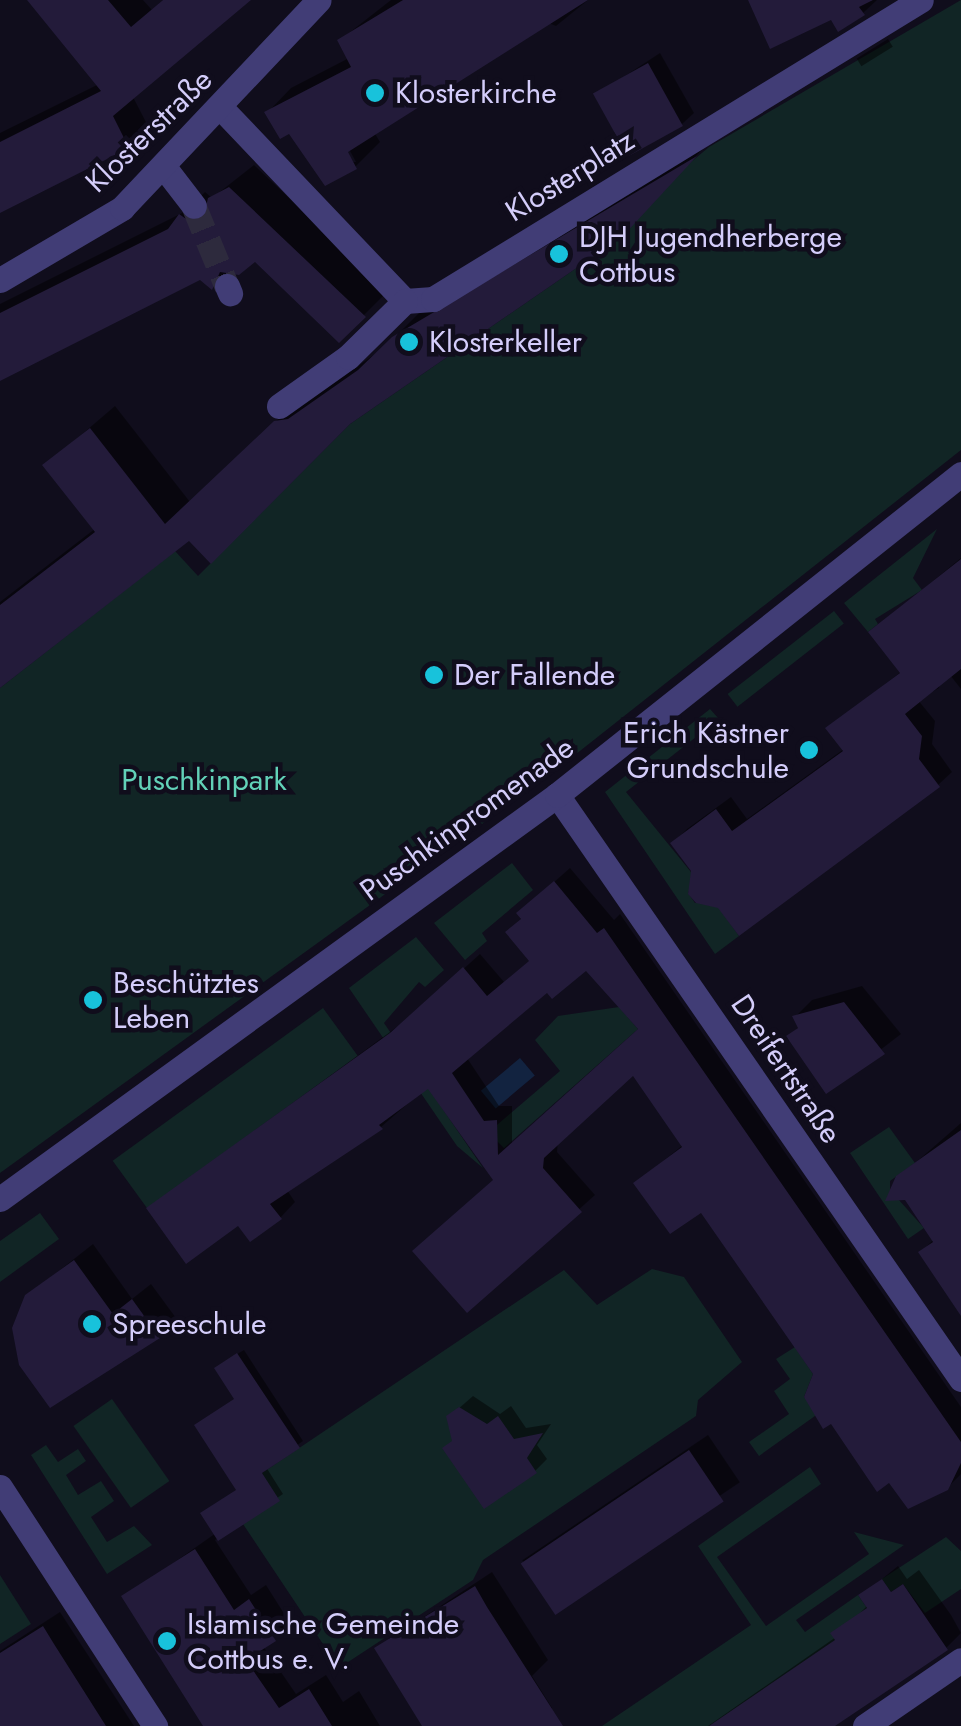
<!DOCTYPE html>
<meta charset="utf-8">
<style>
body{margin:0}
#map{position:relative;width:961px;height:1726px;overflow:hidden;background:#100d1c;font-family:Jost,sans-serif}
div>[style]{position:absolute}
.green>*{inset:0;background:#112525;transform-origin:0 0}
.water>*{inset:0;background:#122340;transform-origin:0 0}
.shadow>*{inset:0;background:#0007;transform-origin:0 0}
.building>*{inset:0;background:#231b3a;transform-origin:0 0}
.minor-tunnel>*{height:25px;margin-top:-12.5px;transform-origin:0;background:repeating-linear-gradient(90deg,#2d2a3d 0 25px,transparent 0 37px)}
.minor>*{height:25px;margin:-12.5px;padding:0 12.5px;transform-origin:12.5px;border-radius:12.5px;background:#413d76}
.dots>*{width:28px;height:28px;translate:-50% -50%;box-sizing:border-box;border:5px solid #100d1c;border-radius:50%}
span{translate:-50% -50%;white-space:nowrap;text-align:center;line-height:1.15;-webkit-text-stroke:9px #100d1c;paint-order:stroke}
.poi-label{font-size:30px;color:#d4cdfa}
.left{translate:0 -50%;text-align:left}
.right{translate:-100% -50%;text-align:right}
.street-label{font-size:30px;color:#d4cdfa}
.park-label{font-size:30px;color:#62d1b8}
</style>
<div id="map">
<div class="green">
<div style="clip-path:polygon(961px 0,961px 450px,547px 777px,0 1173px,0 688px,175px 551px,198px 576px,350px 424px,623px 236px,666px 183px,709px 147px)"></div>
<div style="clip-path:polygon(937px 529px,913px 578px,922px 590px,875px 619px,878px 624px,868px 632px,844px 603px)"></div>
<div style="left:834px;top:611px;width:16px;height:135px;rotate:52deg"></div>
<div style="clip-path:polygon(710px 709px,719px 719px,626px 792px,695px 877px,688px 893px,695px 903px,714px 901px,739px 936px,715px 954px,605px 792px)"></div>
<div style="clip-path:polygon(512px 863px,533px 890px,482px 933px,487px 941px,465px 960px,434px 923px)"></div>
<div style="clip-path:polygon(416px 937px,444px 970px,425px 987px,419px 982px,384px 1023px,483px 1168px,457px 1146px,349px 988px)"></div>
<div style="clip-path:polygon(619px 1007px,638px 1029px,504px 1148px,493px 1137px,497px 1125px,560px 1071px,535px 1040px,558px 1016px)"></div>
<div style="left:323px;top:1008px;width:59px;height:260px;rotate:54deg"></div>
<div style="clip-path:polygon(889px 1127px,915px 1163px,890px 1181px,890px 1190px,924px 1228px,908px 1239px,850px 1153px)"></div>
<div style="clip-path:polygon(40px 1213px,59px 1239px,0 1282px,0 1241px)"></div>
<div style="clip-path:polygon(652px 1269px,684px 1277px,742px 1362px,698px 1400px,696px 1416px,483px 1560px,473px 1580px,339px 1668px,243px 1524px,262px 1473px,564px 1270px,597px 1305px)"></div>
<div style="clip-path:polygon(795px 1347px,813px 1374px,804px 1397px,822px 1411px,759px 1456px,749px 1442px,789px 1414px,774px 1391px,790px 1379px,776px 1359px)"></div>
<div style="left:112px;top:1399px;width:100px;height:47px;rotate:55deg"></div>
<div style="clip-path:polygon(46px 1445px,58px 1462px,78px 1449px,86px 1461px,66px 1475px,78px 1495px,101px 1481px,114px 1501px,91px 1517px,107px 1542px,134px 1526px,152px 1545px,107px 1574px,31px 1455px)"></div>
<div style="clip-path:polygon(810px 1467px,821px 1484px,717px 1557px,766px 1626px,869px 1554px,854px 1532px,904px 1545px,796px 1620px,805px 1632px,858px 1595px,867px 1608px,844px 1652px,709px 1726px,602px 1726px,751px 1625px,698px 1546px)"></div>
<div style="clip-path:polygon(946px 1537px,961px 1551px,961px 1589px,925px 1613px,903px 1584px,891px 1592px,882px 1579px)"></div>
<div style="clip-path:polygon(0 1575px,31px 1624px,0 1644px)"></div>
</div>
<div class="water">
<div style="left:520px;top:1058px;width:23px;height:51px;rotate:50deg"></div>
</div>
<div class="shadow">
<div style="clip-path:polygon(30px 0,143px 0,152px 10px,163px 0,247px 0,133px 97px,148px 126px,128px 146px,0 212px,0 133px,99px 84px)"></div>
<div style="clip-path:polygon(evenodd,391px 0,588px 0,556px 26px,546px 22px,374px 132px,380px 142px,355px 167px,267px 113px,291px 88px,349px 58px,340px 40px,391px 0,344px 140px,356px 162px,350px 162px,344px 140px)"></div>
<div style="clip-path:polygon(751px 0,877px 0,863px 13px,832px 17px)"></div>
<div style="left:888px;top:39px;width:9px;height:37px;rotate:58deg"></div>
<div style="clip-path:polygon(660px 53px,694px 113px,682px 124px,596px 95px)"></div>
<div style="clip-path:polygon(709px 142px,647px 209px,189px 538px,0 685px,0 602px,96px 528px,46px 465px,115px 406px,190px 502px,301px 398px,315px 396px,385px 347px,419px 313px)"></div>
<div style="clip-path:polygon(254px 165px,388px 291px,339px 340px,255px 258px,212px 287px,201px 277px,0 378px,0 304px,186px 211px,205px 192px,212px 198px)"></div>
<div style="clip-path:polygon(961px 558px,961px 689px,950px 675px,941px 674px,939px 688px,918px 700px,935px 721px,932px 744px,952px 772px,938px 785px,694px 871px,673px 843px,687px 829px,731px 797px,747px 819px,844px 749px,829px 728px,902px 671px,871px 632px)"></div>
<div style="clip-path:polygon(evenodd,570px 868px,614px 920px,620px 914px,961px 1407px,961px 1474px,947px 1488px,816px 1374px,702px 1209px,636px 1183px,683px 1145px,633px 1072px,558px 1141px,557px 1152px,595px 1195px,467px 1310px,496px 1179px,428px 1086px,381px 1127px,287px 1190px,295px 1202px,280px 1218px,239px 1223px,150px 1208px,409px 1018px,480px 954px,504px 982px,531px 960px,519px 913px,570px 868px,586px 967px,641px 1028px,512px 1143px,512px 1106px,499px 1106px,467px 1058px,548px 989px,586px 967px)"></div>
<div style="clip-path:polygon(862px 986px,901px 1034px,827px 1091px,789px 1036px,800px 1026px,795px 1017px,812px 1000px)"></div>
<div style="clip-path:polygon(961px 1123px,961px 1310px,921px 1252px,934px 1239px,898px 1178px)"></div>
<div style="clip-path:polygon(93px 1244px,132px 1299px,151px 1284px,176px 1318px,123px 1362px,27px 1296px)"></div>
<div style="clip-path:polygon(244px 1350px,303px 1441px,266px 1467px,283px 1494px,215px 1540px,251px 1595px,266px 1585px,290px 1623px,263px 1646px,296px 1694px,326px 1675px,343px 1702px,359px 1691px,380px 1726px,206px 1726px,125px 1597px,216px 1533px,239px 1489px,246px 1394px,222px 1363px)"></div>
<div style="clip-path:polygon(473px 1396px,500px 1414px,511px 1406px,526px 1428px,551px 1424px,537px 1445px,547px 1459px,535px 1471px,454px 1439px,449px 1417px)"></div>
<div style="left:708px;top:1435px;width:57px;height:224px;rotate:56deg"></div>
<div style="clip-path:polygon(898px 1566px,907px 1579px,919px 1570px,951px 1615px,961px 1633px,946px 1648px,830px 1726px,708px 1726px,836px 1637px,868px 1605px,861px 1596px)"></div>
<div style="clip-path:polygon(492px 1572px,548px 1660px,532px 1676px,552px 1708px,533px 1726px,425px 1726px,377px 1648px)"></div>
<div style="clip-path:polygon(60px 1612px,134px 1726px,2px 1726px,0 1651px)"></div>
</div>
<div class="building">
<div style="clip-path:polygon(27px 0,108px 0,131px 27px,163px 0,251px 0,113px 116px,129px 148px,0 213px,0 142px,101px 91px)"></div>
<div style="clip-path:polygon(403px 0,588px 0,348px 152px,357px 169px,325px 186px,289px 134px,280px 139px,264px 112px,351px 67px,337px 40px)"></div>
<div style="clip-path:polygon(748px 0,873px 0,859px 7px,865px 15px,838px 32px,831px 20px,770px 49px)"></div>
<div style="left:648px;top:63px;width:72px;height:63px;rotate:61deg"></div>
<div style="clip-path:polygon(697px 156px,623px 236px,350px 424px,211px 564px,189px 541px,0 688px,0 605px,95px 532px,42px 465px,90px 428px,165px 524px,274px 421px,288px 419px,358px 370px,392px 337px)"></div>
<div style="clip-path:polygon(229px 187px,366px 317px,339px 343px,255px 262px,239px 275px,220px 272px,212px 290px,200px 280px,0 381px,0 313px,168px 229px,179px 214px,189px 221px,203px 219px,208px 198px)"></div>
<div style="clip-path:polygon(961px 559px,961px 669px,905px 714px,922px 736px,919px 759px,940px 787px,739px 936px,718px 908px,696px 903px,688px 894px,691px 871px,670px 843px,716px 809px,732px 831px,843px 751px,825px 728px,900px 673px,868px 632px)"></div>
<div style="clip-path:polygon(evenodd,554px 881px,597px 933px,604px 928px,961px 1442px,961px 1463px,948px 1490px,908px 1509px,889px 1483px,877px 1492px,831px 1424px,823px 1429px,804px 1397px,813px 1374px,701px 1213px,670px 1234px,633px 1183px,682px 1147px,633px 1076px,544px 1158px,543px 1168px,582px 1212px,467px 1313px,412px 1251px,493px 1180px,428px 1089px,379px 1125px,383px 1129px,270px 1204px,282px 1219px,250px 1242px,238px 1226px,186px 1264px,146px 1208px,390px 1033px,463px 967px,487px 996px,529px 961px,505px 932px,521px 919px,516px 913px,554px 881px,586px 971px,638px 1029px,498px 1155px,497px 1120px,484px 1121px,452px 1073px,547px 993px,552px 999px,586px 971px)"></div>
<div style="clip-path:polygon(844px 1002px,885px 1054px,826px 1094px,786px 1036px,798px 1028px,792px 1016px)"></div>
<div style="clip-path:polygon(961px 1130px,961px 1316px,918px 1252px,933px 1242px,905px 1200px,885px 1201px,896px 1176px)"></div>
<div style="clip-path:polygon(74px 1260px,113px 1314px,132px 1299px,160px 1338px,50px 1408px,19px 1365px,12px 1328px,25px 1295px)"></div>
<div style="clip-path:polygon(237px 1353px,300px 1448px,262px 1473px,280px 1501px,218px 1541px,200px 1513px,236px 1490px,194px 1425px,234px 1399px,214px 1368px)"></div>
<div style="clip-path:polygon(459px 1407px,487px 1424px,498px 1416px,514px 1439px,543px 1433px,527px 1458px,537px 1473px,484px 1509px,442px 1448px,452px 1441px,446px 1416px)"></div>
<div style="left:689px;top:1450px;width:62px;height:203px;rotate:56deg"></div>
<div style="clip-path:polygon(195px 1549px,234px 1610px,249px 1599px,276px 1641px,246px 1660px,279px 1708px,309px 1689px,332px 1726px,203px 1726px,121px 1596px)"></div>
<div style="clip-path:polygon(882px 1579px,891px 1592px,903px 1584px,948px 1650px,835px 1726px,709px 1726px,835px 1640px,830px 1633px,867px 1608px,858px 1595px)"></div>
<div style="clip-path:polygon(475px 1586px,487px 1607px,563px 1726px,422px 1726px,374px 1648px)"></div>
<div style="clip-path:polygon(43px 1626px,54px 1644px,106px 1726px,0 1726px,0 1653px)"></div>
</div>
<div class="minor-tunnel">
<div style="left:194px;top:206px;width:87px;rotate:67.6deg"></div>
</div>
<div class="minor">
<div style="left:222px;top:109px;width:265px;rotate:46.4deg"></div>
<div style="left:405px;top:301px;width:28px;rotate:-4deg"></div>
<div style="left:433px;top:299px;width:572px;rotate:-31.5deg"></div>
<div style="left:164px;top:167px;width:49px;rotate:52.4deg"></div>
<div style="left:0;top:280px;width:142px;rotate:-30.5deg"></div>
<div style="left:122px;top:208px;width:286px;rotate:-46.6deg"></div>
<div style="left:227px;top:286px;width:8px;rotate:67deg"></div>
<div style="left:279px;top:406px;width:85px;rotate:-35.4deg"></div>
<div style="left:348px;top:357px;width:80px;rotate:-44.5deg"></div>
<div style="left:557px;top:795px;width:710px;rotate:55.33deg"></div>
<div style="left:0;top:1199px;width:688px;rotate:-35.95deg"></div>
<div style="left:557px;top:795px;width:516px;rotate:-38.47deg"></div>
<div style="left:0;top:1487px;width:285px;rotate:57deg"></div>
<div style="left:865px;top:1726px;width:116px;rotate:-34.5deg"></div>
</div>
<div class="dots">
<div style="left:375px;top:93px;background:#18c2db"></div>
<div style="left:559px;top:254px;background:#18c2db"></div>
<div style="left:409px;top:342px;background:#18c2db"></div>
<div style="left:434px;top:675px;background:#18c2db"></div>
<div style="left:809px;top:750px;background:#18c2db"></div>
<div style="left:93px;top:1000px;background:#18c2db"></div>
<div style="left:92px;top:1324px;background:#18c2db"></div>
<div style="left:167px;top:1641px;background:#18c2db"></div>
</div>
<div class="poi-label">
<span class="left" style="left:395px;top:93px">Klosterkirche</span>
<span class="left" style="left:579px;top:254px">DJH Jugendherberge<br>Cottbus</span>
<span class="left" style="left:429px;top:342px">Klosterkeller</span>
<span class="left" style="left:454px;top:675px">Der Fallende</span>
<span class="right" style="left:789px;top:750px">Erich Kästner<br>Grundschule</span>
<span class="left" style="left:113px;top:1000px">Beschütztes<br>Leben</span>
<span class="left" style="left:112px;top:1324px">Spreeschule</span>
<span class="left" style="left:187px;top:1641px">Islamische Gemeinde<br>Cottbus e. V.</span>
</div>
<div class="street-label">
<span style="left:149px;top:131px;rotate:-44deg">Klosterstraße</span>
<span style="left:570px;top:176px;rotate:-32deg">Klosterplatz</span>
<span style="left:467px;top:819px;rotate:-36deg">Puschkinpromenade</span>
<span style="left:786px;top:1069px;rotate:56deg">Dreifertstraße</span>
</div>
<div class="park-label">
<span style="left:204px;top:780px">Puschkinpark</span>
</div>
</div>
